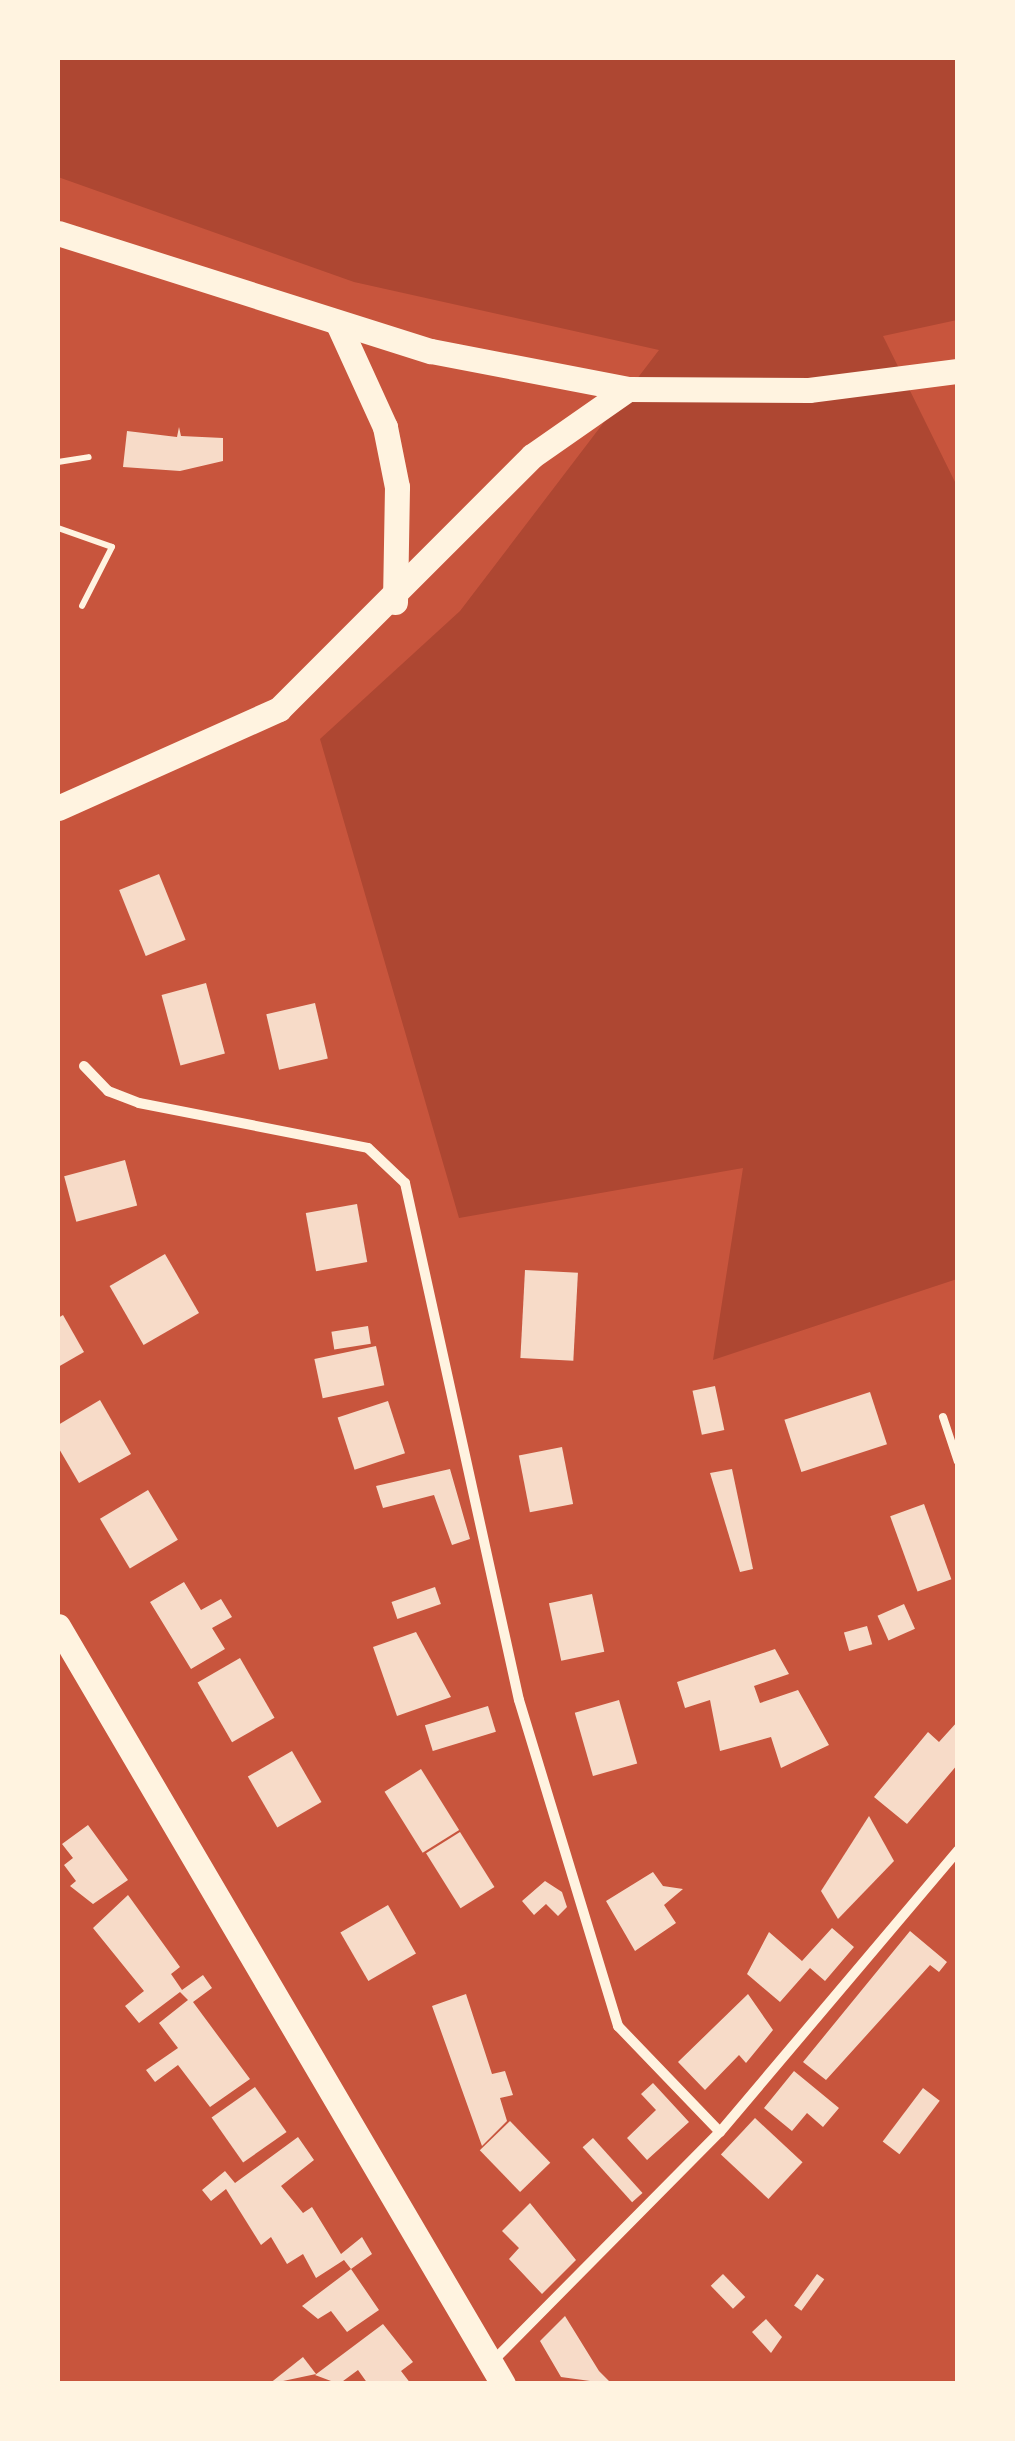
<!DOCTYPE html>
<style>
body{margin:0}
#map{position:relative;width:1015px;height:2441px;overflow:hidden;background:#c8553d;font-family:Signika,sans-serif}
div>[style]{position:absolute}
.green>*{inset:0;background:#ae4732}
.building>*{inset:0;background:#f7dbc8;transform-origin:0 0}
.path>*{height:6px;margin:-3px;padding:0 3px;transform-origin:3px;border-radius:3px;background:#fff3e0}
.service>*{height:8px;margin:-4px;padding:0 4px;transform-origin:4px;border-radius:4px;background:#fff3e0}
.minor>*{height:10px;margin:-5px;padding:0 5px;transform-origin:5px;border-radius:5px;background:#fff3e0}
.primary>*{height:25px;margin:-12.5px;padding:0 12.5px;transform-origin:12.5px;border-radius:12.5px;background:#fff3e0}
span{translate:-50% -50%;white-space:nowrap;text-align:center;line-height:1.15;-webkit-text-stroke:10px #fff3e0;paint-order:stroke}
.frame{position:absolute;inset:0;border:60px solid #fff3e0;pointer-events:none}
</style>
<div id="map">
<div class="green">
<div style="clip-path:polygon(58px 58px,957px 58px,957px 320px,883px 336px,957px 486px,957px 1279px,713px 1360px,743px 1168px,459px 1218px,320px 739px,460px 611px,659px 350px,354px 282px,58px 177px)"></div>
</div>
<div class="building">
<div style="clip-path:polygon(179px 427px,181px 436px,223px 438px,223px 461px,180px 471px,123px 467px,127px 431px,177px 437px)"></div>
<div style="left:159px;top:874px;width:71px;height:43px;rotate:68deg"></div>
<div style="left:206px;top:983px;width:73px;height:46px;rotate:75deg"></div>
<div style="left:315px;top:1003px;width:57px;height:50px;rotate:77deg"></div>
<div style="left:125px;top:1160px;width:47px;height:63px;rotate:75deg"></div>
<div style="left:357px;top:1204px;width:59px;height:52px;rotate:80deg"></div>
<div style="left:165px;top:1254px;width:68px;height:64px;rotate:60deg"></div>
<div style="left:525px;top:1270px;width:53px;height:88px;rotate:3deg"></div>
<div style="clip-path:polygon(63px 1315px,84px 1352px,58px 1367px,58px 1318px)"></div>
<div style="left:368px;top:1326px;width:18px;height:37px;rotate:81deg"></div>
<div style="left:376px;top:1346px;width:40px;height:63px;rotate:78deg"></div>
<div style="left:715px;top:1386px;width:45px;height:23px;rotate:78deg"></div>
<div style="left:870px;top:1392px;width:55px;height:90px;rotate:72deg"></div>
<div style="clip-path:polygon(100px 1400px,131px 1454px,79px 1483px,58px 1447px,58px 1425px)"></div>
<div style="left:388px;top:1401px;width:55px;height:53px;rotate:72deg"></div>
<div style="left:562px;top:1447px;width:58px;height:44px;rotate:79deg"></div>
<div style="clip-path:polygon(450px 1469px,470px 1539px,452px 1545px,434px 1495px,383px 1508px,376px 1486px)"></div>
<div style="clip-path:polygon(732px 1469px,753px 1569px,740px 1572px,710px 1473px)"></div>
<div style="left:148px;top:1490px;width:58px;height:56px;rotate:59deg"></div>
<div style="left:924px;top:1504px;width:80px;height:36px;rotate:70deg"></div>
<div style="clip-path:polygon(184px 1582px,201px 1610px,221px 1599px,232px 1617px,212px 1628px,225px 1649px,191px 1669px,150px 1602px)"></div>
<div style="left:435px;top:1587px;width:18px;height:46px;rotate:71deg"></div>
<div style="left:592px;top:1594px;width:59px;height:44px;rotate:78deg"></div>
<div style="left:904px;top:1604px;width:27px;height:29px;rotate:66deg"></div>
<div style="left:867px;top:1626px;width:19px;height:24px;rotate:74deg"></div>
<div style="clip-path:polygon(416px 1632px,451px 1697px,397px 1716px,373px 1647px)"></div>
<div style="clip-path:polygon(775px 1649px,789px 1674px,754px 1686px,760px 1703px,798px 1690px,829px 1745px,781px 1768px,771px 1737px,720px 1751px,710px 1700px,685px 1708px,677px 1682px)"></div>
<div style="left:240px;top:1658px;width:69px;height:49px;rotate:60deg"></div>
<div style="left:619px;top:1700px;width:66px;height:46px;rotate:74deg"></div>
<div style="left:488px;top:1706px;width:27px;height:66px;rotate:73deg"></div>
<div style="clip-path:polygon(958px 1721px,958px 1764px,907px 1824px,874px 1797px,928px 1732px,939px 1742px)"></div>
<div style="left:292px;top:1751px;width:59px;height:51px;rotate:60deg"></div>
<div style="left:421px;top:1769px;width:72px;height:43px;rotate:58deg"></div>
<div style="clip-path:polygon(869px 1816px,894px 1861px,838px 1919px,821px 1891px)"></div>
<div style="clip-path:polygon(88px 1825px,128px 1880px,93px 1904px,70px 1886px,76px 1881px,64px 1865px,73px 1858px,62px 1844px)"></div>
<div style="left:460px;top:1832px;width:65px;height:40px;rotate:58deg"></div>
<div style="clip-path:polygon(653px 1872px,663px 1886px,683px 1889px,664px 1905px,676px 1923px,635px 1951px,606px 1901px)"></div>
<div style="clip-path:polygon(545px 1881px,562px 1892px,567px 1907px,558px 1916px,546px 1904px,534px 1915px,522px 1901px)"></div>
<div style="clip-path:polygon(128px 1895px,180px 1967px,171px 1974px,182px 1990px,203px 1975px,212px 1988px,193px 2002px,250px 2079px,210px 2107px,178px 2065px,155px 2082px,146px 2070px,178px 2048px,159px 2023px,188px 2000px,180px 1992px,139px 2023px,125px 2006px,144px 1991px,93px 1928px)"></div>
<div style="left:388px;top:1905px;width:56px;height:55px;rotate:60deg"></div>
<div style="clip-path:polygon(832px 1928px,854px 1947px,825px 1981px,810px 1968px,780px 2002px,747px 1974px,769px 1932px,802px 1961px)"></div>
<div style="clip-path:polygon(910px 1931px,947px 1962px,939px 1972px,930px 1965px,826px 2080px,803px 2062px)"></div>
<div style="clip-path:polygon(466px 1994px,492px 2074px,505px 2071px,513px 2095px,500px 2098px,507px 2121px,482px 2146px,432px 2006px)"></div>
<div style="clip-path:polygon(748px 1994px,773px 2030px,746px 2063px,739px 2055px,705px 2090px,678px 2062px)"></div>
<div style="clip-path:polygon(794px 2071px,839px 2108px,823px 2127px,807px 2113px,792px 2131px,764px 2108px)"></div>
<div style="clip-path:polygon(653px 2083px,689px 2122px,647px 2160px,627px 2138px,656px 2110px,641px 2094px)"></div>
<div style="left:255px;top:2087px;width:55px;height:53px;rotate:55deg"></div>
<div style="left:923px;top:2088px;width:21px;height:67px;rotate:37deg"></div>
<div style="left:755px;top:2118px;width:65px;height:50px;rotate:43deg"></div>
<div style="left:510px;top:2121px;width:58px;height:42px;rotate:46deg"></div>
<div style="clip-path:polygon(298px 2137px,314px 2160px,281px 2186px,303px 2213px,312px 2207px,341px 2254px,362px 2237px,372px 2254px,351px 2269px,379px 2310px,347px 2332px,331px 2311px,318px 2319px,302px 2306px,351px 2269px,344px 2260px,316px 2278px,303px 2254px,287px 2264px,271px 2237px,261px 2245px,226px 2189px,211px 2201px,202px 2190px,225px 2171px,235px 2183px)"></div>
<div style="left:593px;top:2138px;width:74px;height:14px;rotate:48deg"></div>
<div style="clip-path:polygon(530px 2203px,576px 2260px,542px 2294px,509px 2259px,519px 2248px,502px 2231px)"></div>
<div style="left:723px;top:2274px;width:32px;height:17px;rotate:46deg"></div>
<div style="left:817px;top:2274px;width:9px;height:39px;rotate:36deg"></div>
<div style="clip-path:polygon(565px 2316px,599px 2371px,612px 2384px,561px 2377px,540px 2341px)"></div>
<div style="clip-path:polygon(766px 2319px,782px 2337px,771px 2353px,752px 2332px)"></div>
<div style="clip-path:polygon(383px 2324px,413px 2362px,401px 2371px,411px 2384px,368px 2384px,358px 2370px,339px 2384px,315px 2375px)"></div>
<div style="clip-path:polygon(303px 2357px,316px 2374px,269px 2384px)"></div>
</div>
<div class="path">
<div style="left:58px;top:462px;width:31px;rotate:-9deg"></div>
<div style="left:58px;top:528px;width:57px;rotate:19.4deg"></div>
<div style="left:112px;top:547px;width:66px;rotate:117deg"></div>
</div>
<div class="service">
<div style="left:943px;top:1417px;width:47px;rotate:71.6deg"></div>
</div>
<div class="minor">
<div style="left:84px;top:1066px;width:35px;rotate:46deg"></div>
<div style="left:108px;top:1091px;width:33px;rotate:21deg"></div>
<div style="left:139px;top:1103px;width:233px;rotate:11.1deg"></div>
<div style="left:368px;top:1148px;width:51px;rotate:43.4deg"></div>
<div style="left:405px;top:1183px;width:529px;rotate:77.57deg"></div>
<div style="left:519px;top:1700px;width:341px;rotate:73.1deg"></div>
<div style="left:618px;top:2026px;width:147px;rotate:46.1deg"></div>
<div style="left:492px;top:2362px;width:324px;rotate:-45.3deg"></div>
<div style="left:720px;top:2132px;width:369px;rotate:-49.8deg"></div>
</div>
<div class="primary">
<div style="left:58px;top:233px;width:391px;rotate:17.6deg"></div>
<div style="left:431px;top:351px;width:201px;rotate:10.9deg"></div>
<div style="left:628px;top:389px;width:181px;rotate:0.3deg"></div>
<div style="left:809px;top:390px;width:150px;rotate:-7.3deg"></div>
<div style="left:339px;top:326px;width:111px;rotate:65.5deg"></div>
<div style="left:385px;top:427px;width:61px;rotate:78.7deg"></div>
<div style="left:397px;top:487px;width:115px;rotate:91deg"></div>
<div style="left:58px;top:808px;width:242px;rotate:-24.1deg"></div>
<div style="left:279px;top:709px;width:358px;rotate:-45deg"></div>
<div style="left:532px;top:456px;width:117px;rotate:-34.9deg"></div>
<div style="left:58px;top:1626px;width:879px;rotate:59.58deg"></div>
</div>
<div class="frame"></div>
</div>
